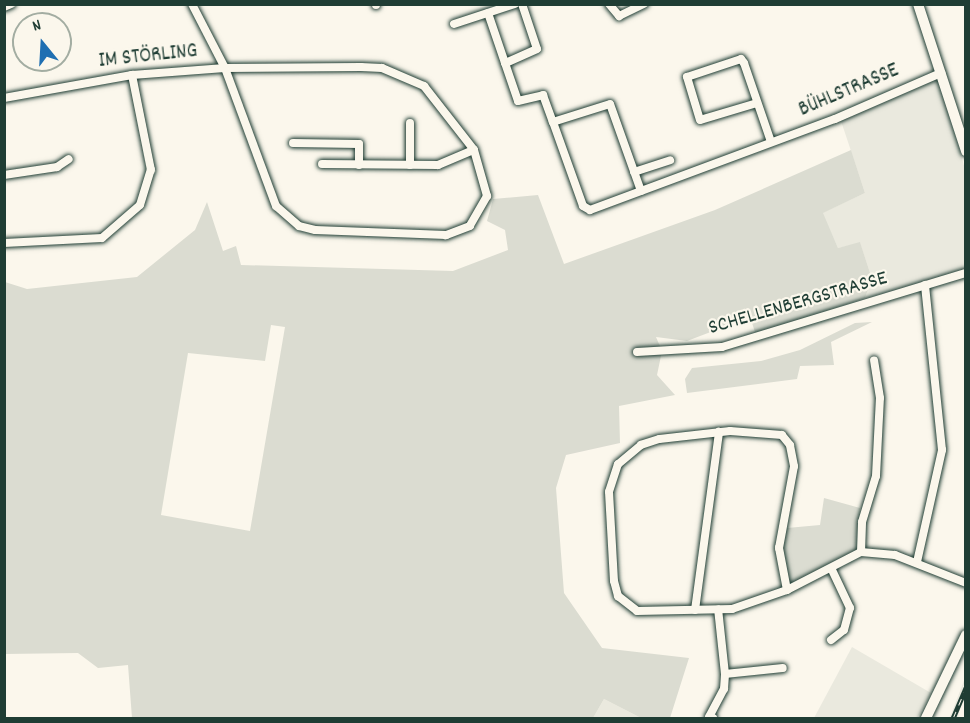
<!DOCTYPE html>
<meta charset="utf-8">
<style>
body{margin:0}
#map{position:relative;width:970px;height:723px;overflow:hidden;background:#fbf7ec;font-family:Dekko,sans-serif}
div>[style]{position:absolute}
.built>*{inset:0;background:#eae9de}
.green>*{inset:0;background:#dbdcd1}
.roads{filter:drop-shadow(0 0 2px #1f3d34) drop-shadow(0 0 2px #1f3d34)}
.street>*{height:8px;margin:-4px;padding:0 4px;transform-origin:4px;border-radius:4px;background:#fbf7ec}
.secondary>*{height:10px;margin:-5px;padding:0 5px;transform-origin:5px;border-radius:5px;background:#fbf7ec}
.rail>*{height:4.5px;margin-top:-2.25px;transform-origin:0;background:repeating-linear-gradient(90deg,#fbf7ec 0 7px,#1f3d34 0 14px);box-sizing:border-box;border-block:2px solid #1f3d34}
span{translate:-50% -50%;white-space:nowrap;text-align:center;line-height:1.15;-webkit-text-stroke:4.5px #fbf7ec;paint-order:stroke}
.street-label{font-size:21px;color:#1f3d34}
.frame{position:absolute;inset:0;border:6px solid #1f3d34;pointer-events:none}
.north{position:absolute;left:12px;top:12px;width:60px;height:60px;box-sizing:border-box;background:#fbf7ec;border:2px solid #a3ada2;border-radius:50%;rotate:342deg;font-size:16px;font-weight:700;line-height:24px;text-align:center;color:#1f3d34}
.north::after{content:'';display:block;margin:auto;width:21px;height:27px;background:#1f6fb2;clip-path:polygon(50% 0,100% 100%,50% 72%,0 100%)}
</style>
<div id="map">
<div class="built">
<div style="clip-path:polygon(938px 77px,965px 169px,965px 273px,865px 298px,872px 279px,860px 243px,838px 248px,822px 213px,865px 193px,840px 118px)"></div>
<div style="clip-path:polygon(852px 647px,931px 693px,917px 718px,814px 718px)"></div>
<div style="clip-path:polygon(965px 678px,958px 718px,949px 718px,952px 712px)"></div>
<div style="clip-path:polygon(604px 699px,641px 718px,593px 718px)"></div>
</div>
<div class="green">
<div style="clip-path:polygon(evenodd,851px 150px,865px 193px,823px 213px,838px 248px,860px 242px,872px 279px,865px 298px,756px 335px,750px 317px,687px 341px,656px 337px,662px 351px,657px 375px,675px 395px,619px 406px,620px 443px,566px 455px,556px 488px,564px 593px,602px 648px,689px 658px,670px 718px,641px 718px,604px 699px,593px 718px,132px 718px,128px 665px,98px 668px,78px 653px,5px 654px,5px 282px,27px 289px,137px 277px,195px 230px,207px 202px,223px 251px,236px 246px,241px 265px,453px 271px,508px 250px,505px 230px,487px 221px,493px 199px,538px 195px,564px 264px,715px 210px,851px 150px,271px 325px,285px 327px,250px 531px,161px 515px,188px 353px,265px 361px,271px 325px)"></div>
<div style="clip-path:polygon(872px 322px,831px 342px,834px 365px,800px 366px,797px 379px,687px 393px,685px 379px,692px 368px,761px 361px,800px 350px,855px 323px)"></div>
<div style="clip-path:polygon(824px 498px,860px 508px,857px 551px,790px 586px,782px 547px,787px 528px,820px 525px)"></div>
</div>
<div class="roads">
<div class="street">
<div style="left:376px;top:4px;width:1px;rotate:90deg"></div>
<div style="left:522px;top:4px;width:47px;rotate:71.6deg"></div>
<div style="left:537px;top:49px;width:35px;rotate:156deg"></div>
<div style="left:505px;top:63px;width:40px;rotate:71.1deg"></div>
<div style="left:518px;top:101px;width:26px;rotate:-13deg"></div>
<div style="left:543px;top:95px;width:29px;rotate:70deg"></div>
<div style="left:609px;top:4px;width:16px;rotate:50deg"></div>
<div style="left:619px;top:16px;width:28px;rotate:-26deg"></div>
<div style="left:4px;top:7px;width:8px;rotate:-23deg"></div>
<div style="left:488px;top:13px;width:53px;rotate:71.2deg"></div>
<div style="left:454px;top:24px;width:64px;rotate:-18.2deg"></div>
<div style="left:361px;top:67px;width:21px;rotate:3deg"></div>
<div style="left:382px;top:68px;width:46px;rotate:23.2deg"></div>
<div style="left:424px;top:86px;width:81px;rotate:52deg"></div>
<div style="left:474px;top:150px;width:48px;rotate:74.2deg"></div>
<div style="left:487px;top:196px;width:34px;rotate:120deg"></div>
<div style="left:470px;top:226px;width:26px;rotate:159deg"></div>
<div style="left:446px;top:235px;width:131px;rotate:-177.8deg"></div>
<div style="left:315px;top:230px;width:16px;rotate:-166deg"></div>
<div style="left:299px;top:226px;width:30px;rotate:-139deg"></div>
<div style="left:276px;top:206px;width:147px;rotate:-110.3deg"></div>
<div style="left:225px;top:68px;width:136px;rotate:-0.4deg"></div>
<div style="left:4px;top:98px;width:130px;rotate:-10.2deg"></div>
<div style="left:132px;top:75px;width:93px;rotate:-4.3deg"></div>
<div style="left:225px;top:68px;width:72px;rotate:-117.3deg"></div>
<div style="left:757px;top:103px;width:59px;rotate:163.4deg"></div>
<div style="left:700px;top:120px;width:45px;rotate:-106.8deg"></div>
<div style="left:687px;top:77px;width:57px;rotate:-18.4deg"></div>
<div style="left:741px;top:59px;width:5px;rotate:53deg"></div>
<div style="left:744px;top:63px;width:83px;rotate:71.1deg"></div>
<div style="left:410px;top:123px;width:42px;rotate:90deg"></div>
<div style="left:293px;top:143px;width:66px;rotate:0.9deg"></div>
<div style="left:359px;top:144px;width:21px;rotate:90deg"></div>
<div style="left:322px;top:164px;width:116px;rotate:0.5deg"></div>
<div style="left:438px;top:165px;width:39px;rotate:-23deg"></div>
<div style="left:634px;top:172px;width:38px;rotate:-18deg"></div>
<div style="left:4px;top:175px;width:54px;rotate:-8.6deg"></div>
<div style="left:57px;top:167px;width:14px;rotate:-34deg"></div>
<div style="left:641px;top:191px;width:92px;rotate:-109.6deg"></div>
<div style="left:610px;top:104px;width:60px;rotate:162.5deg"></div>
<div style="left:553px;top:122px;width:89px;rotate:70.3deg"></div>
<div style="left:583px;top:206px;width:8px;rotate:30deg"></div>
<div style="left:590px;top:210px;width:261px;rotate:-20.4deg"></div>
<div style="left:835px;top:119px;width:116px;rotate:-23.5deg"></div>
<div style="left:4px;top:243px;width:98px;rotate:-2.9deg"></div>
<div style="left:102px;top:238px;width:50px;rotate:-41deg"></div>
<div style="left:140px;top:205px;width:37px;rotate:-73deg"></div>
<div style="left:151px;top:170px;width:97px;rotate:-101.3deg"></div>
<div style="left:637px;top:352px;width:85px;rotate:-3.4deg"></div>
<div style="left:722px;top:347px;width:255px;rotate:-16.9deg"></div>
<div style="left:861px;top:552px;width:30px;rotate:-88deg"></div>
<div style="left:862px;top:522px;width:48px;rotate:-73.1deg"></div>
<div style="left:876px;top:476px;width:78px;rotate:-87.1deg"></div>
<div style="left:880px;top:398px;width:38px;rotate:-99deg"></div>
<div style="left:917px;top:562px;width:115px;rotate:-77.4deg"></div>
<div style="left:942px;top:450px;width:166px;rotate:-95.9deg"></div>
<div style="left:787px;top:590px;width:43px;rotate:-100.8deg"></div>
<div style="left:779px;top:548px;width:83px;rotate:-79.6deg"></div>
<div style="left:794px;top:466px;width:21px;rotate:-101deg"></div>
<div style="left:790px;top:445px;width:13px;rotate:-129deg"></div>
<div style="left:782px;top:435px;width:52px;rotate:-175.6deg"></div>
<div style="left:730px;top:431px;width:71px;rotate:173.6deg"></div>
<div style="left:659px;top:439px;width:19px;rotate:162deg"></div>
<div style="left:641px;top:445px;width:30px;rotate:140deg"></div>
<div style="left:618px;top:464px;width:29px;rotate:108deg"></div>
<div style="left:609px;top:492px;width:89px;rotate:86.8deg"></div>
<div style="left:614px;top:581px;width:16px;rotate:75deg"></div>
<div style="left:618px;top:596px;width:24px;rotate:38deg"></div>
<div style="left:637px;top:611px;width:95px;rotate:-1.2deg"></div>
<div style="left:732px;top:609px;width:58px;rotate:-19.1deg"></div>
<div style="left:787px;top:590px;width:83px;rotate:-27.2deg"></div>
<div style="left:861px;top:552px;width:34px;rotate:5deg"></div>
<div style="left:895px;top:555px;width:76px;rotate:21.5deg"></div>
<div style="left:695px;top:610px;width:180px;rotate:-82.3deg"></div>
<div style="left:831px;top:640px;width:16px;rotate:-38deg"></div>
<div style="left:844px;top:630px;width:23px;rotate:-75deg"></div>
<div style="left:850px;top:608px;width:42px;rotate:-115.3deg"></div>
<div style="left:725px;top:674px;width:58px;rotate:-5.9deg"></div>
<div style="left:713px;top:718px;width:4px;rotate:-166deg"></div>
<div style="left:709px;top:717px;width:32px;rotate:-62deg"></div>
<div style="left:724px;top:689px;width:15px;rotate:-86deg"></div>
<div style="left:725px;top:674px;width:65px;rotate:-96.1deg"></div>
</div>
<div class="secondary">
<div style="left:918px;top:4px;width:155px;rotate:71.9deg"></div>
<div style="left:926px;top:718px;width:92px;rotate:-64.3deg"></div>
</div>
</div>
<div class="rail">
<div style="left:953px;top:718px;width:33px;rotate:-67deg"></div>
</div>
<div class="street-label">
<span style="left:148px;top:57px;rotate:-6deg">IM STÖRLING</span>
<span style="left:849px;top:91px;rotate:-23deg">BÜHLSTRASSE</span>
<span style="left:798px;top:304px;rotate:-16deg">SCHELLENBERGSTRASSE</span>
</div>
<div class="frame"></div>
<div class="north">N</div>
</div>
